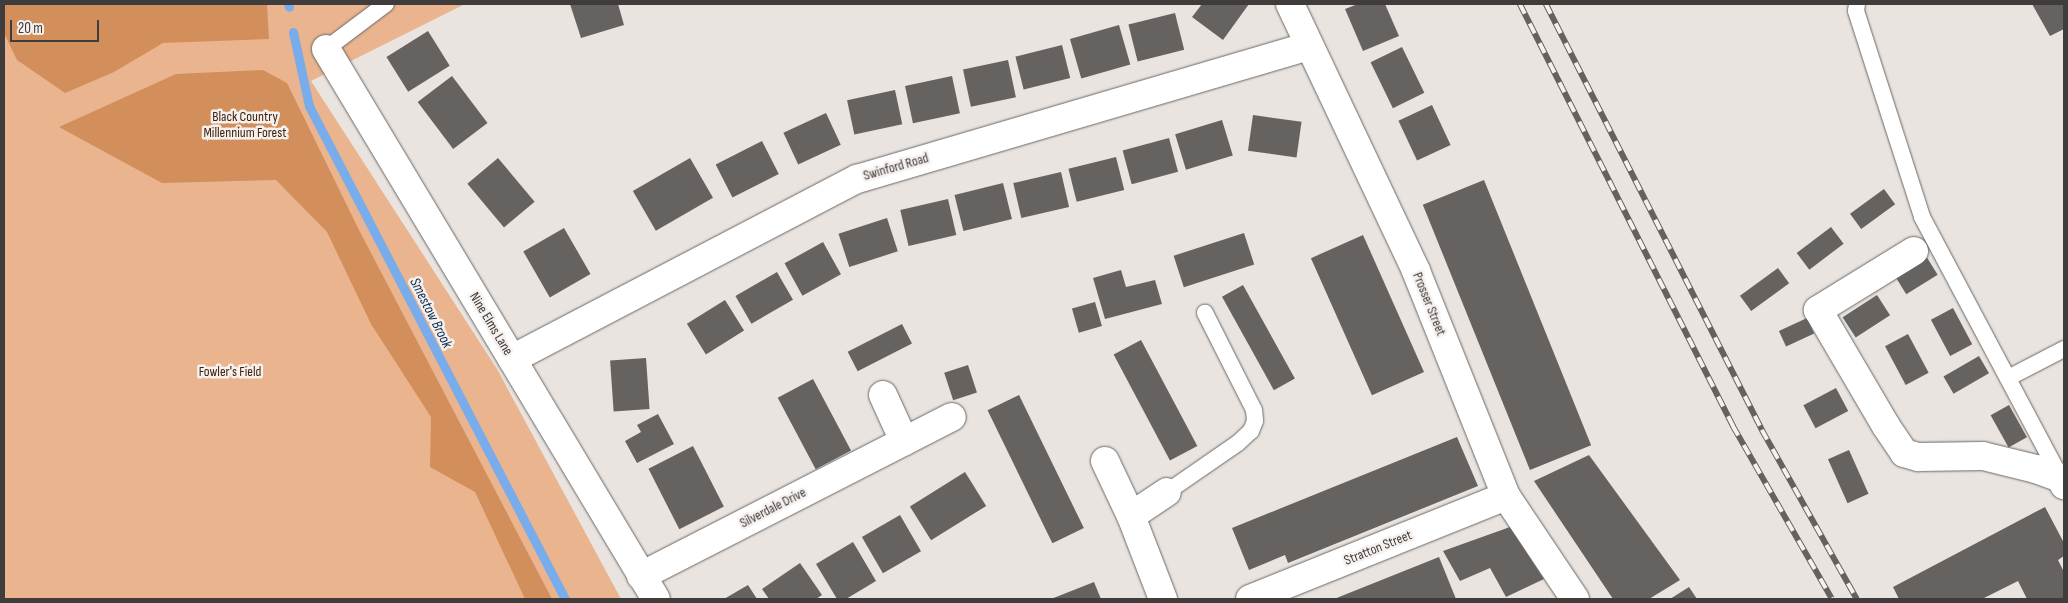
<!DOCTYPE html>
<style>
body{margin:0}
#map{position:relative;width:2068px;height:603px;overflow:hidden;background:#eae4e0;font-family:"Sofia Sans Condensed",sans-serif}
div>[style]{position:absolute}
.green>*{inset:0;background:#eab48e}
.forest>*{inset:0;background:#d28f5c}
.stream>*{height:9px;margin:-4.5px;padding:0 4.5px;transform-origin:4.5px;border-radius:4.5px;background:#79acea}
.building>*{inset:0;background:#66625f;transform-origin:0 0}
.roads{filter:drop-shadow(0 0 1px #6b6764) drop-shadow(0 0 1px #6b6764)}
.lane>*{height:16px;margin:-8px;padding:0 8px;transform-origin:8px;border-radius:8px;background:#fff}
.street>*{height:28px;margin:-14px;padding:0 14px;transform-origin:14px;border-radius:14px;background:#fff}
.rail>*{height:5.5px;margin-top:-2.75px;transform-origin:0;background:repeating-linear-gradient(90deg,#f7f1ee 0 11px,#65615f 0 22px);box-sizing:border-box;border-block:1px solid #65615f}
span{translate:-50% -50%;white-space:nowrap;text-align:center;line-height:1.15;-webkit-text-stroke:5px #f7f1ee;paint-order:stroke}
.park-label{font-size:14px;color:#3e220c}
.street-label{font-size:14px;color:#3f3c3b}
.water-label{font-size:15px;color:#072b52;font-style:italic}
.frame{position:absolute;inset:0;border:5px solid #3f3c3b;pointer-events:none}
.scale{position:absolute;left:10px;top:20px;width:89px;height:22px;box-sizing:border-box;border:2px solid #3f3c3b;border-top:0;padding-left:6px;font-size:15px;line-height:18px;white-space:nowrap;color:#3f3c3b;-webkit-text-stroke:4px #f7f1ee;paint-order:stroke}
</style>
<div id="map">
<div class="green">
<div style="clip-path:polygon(4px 4px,465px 4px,311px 81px,497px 369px,621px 599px,4px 599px)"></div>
</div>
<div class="forest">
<div style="clip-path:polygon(4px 4px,267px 4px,269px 39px,163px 43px,114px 72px,65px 93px,17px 60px,4px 33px)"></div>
<div style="clip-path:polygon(263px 70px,287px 83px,359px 230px,552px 599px,525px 599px,475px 492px,430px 467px,431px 417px,371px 324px,327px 232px,276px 180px,162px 183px,59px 127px,176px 74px)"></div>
</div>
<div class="stream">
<div style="left:288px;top:4px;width:3px;rotate:72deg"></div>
<div style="left:293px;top:32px;width:76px;rotate:77.8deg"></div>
<div style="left:309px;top:106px;width:556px;rotate:62.56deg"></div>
</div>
<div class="building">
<div style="clip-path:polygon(570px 4px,618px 4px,624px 25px,581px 38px)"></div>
<div style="clip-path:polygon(1202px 4px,1249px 4px,1223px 40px,1192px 17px)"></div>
<div style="clip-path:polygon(1358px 4px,1385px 4px,1399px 36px,1363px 51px,1345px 9px)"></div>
<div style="clip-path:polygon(2032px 4px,2064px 4px,2064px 29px,2050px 36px)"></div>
<div style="left:1175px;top:13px;width:38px;height:48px;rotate:76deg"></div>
<div style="left:1119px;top:25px;width:41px;height:51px;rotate:74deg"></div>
<div style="left:428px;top:31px;width:41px;height:49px;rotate:58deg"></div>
<div style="left:1062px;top:45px;width:34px;height:48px;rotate:76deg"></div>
<div style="left:1402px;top:47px;width:51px;height:35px;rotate:64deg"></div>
<div style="left:1008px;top:60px;width:38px;height:46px;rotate:78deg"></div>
<div style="left:452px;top:76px;width:59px;height:43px;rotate:53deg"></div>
<div style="left:952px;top:76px;width:38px;height:48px;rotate:78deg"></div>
<div style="left:895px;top:90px;width:35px;height:49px;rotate:78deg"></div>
<div style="left:1432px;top:105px;width:44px;height:37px;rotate:65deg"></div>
<div style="left:826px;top:113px;width:35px;height:47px;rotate:65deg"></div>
<div style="left:1253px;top:115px;width:49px;height:36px;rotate:8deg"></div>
<div style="left:1222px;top:120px;width:37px;height:49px;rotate:73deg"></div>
<div style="left:1169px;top:138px;width:35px;height:48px;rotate:75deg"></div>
<div style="left:762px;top:141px;width:37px;height:52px;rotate:63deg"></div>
<div style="left:1116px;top:157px;width:34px;height:49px;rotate:76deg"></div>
<div style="left:498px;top:158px;width:57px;height:40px;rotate:50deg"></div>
<div style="left:690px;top:158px;width:46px;height:66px;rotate:60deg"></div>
<div style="left:1061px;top:172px;width:36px;height:49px;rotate:77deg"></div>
<div style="left:1484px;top:180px;width:286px;height:66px;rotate:68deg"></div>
<div style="left:1003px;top:183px;width:37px;height:50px;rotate:76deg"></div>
<div style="left:1884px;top:189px;width:19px;height:42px;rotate:54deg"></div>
<div style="left:948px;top:199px;width:37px;height:49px;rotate:77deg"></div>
<div style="left:887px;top:218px;width:35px;height:51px;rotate:72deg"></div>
<div style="left:1831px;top:227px;width:21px;height:43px;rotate:53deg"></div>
<div style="left:564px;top:228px;width:53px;height:47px;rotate:60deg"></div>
<div style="left:1244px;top:233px;width:33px;height:74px;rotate:72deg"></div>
<div style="left:1363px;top:235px;width:150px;height:57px;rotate:66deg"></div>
<div style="left:823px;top:242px;width:37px;height:44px;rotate:61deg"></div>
<div style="left:1926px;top:256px;width:22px;height:37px;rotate:58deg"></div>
<div style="left:1778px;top:268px;width:19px;height:47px;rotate:54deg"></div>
<div style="clip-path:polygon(1121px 270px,1126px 287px,1155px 280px,1162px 304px,1105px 319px,1093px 278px)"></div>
<div style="left:777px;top:272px;width:32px;height:48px;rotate:60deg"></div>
<div style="left:1243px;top:285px;width:107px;height:24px;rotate:61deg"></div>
<div style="left:1877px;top:295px;width:24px;height:41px;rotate:57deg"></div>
<div style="left:725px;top:300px;width:36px;height:45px;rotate:58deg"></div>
<div style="left:1095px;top:302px;width:25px;height:24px;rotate:74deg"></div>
<div style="left:1953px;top:308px;width:41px;height:25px;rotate:62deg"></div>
<div style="left:1807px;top:318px;width:17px;height:31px;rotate:65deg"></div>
<div style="left:902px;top:324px;width:22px;height:61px;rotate:63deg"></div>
<div style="left:1908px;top:334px;width:44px;height:26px;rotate:62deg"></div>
<div style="left:1141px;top:340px;width:120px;height:31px;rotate:62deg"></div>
<div style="left:1979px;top:356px;width:20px;height:41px;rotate:60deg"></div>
<div style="left:646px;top:358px;width:51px;height:36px;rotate:86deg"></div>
<div style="left:968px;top:365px;width:29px;height:25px;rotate:72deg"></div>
<div style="left:813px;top:379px;width:81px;height:40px;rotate:62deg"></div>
<div style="left:1836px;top:388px;width:26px;height:37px;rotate:62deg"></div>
<div style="left:1019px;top:395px;width:148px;height:35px;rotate:64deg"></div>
<div style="left:2009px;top:405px;width:37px;height:21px;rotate:61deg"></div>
<div style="clip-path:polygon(658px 414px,674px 444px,637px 463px,625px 441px,641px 432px,637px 425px)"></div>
<div style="clip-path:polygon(1457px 437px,1478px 486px,1288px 563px,1285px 555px,1249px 570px,1232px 528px)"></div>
<div style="left:693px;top:446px;width:68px;height:50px;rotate:63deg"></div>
<div style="left:1849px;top:450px;width:48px;height:23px;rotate:66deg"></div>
<div style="clip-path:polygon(1589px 455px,1680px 580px,1649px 599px,1613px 599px,1534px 481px)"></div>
<div style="left:965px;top:472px;width:40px;height:65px;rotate:58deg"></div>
<div style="clip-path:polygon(2045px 507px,2064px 543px,2064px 556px,2058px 560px,2064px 572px,2064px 599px,2027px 599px,2018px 581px,1982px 599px,1899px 599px,1893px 587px)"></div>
<div style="left:900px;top:515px;width:42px;height:44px;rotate:60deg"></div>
<div style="clip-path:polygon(1510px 527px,1544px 579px,1506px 597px,1490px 568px,1460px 581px,1443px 551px)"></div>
<div style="clip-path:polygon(853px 542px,876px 581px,846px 599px,837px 599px,816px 564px)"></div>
<div style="clip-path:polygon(1439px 557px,1456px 599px,1334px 599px)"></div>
<div style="clip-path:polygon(800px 563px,822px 595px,816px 599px,769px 599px,762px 589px)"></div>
<div style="clip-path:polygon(1094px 582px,1101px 599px,1051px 599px)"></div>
<div style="clip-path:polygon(748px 585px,757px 599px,724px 599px)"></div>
<div style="clip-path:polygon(1689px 587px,1697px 599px,1670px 599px)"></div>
</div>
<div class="roads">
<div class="lane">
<div style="left:1857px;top:4px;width:7px;rotate:98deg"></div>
<div style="left:1856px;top:11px;width:216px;rotate:72.2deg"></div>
<div style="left:1922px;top:217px;width:296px;rotate:62deg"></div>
<div style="left:326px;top:49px;width:75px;rotate:-36.9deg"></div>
<div style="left:2008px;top:378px;width:63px;rotate:-27.4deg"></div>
<div style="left:1167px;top:492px;width:86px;rotate:-34.6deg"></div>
<div style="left:1238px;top:443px;width:18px;rotate:-43deg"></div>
<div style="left:1251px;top:431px;width:11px;rotate:-68deg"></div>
<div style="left:1255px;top:421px;width:11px;rotate:-95deg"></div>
<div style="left:1254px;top:410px;width:109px;rotate:-116.8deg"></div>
</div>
<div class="street">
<div style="left:1290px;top:4px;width:295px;rotate:64.7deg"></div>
<div style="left:1416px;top:271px;width:242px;rotate:68.2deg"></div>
<div style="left:1506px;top:496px;width:124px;rotate:56.2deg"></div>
<div style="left:326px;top:49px;width:641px;rotate:59.04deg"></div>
<div style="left:1914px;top:251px;width:113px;rotate:148.4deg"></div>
<div style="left:1818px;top:310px;width:134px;rotate:59.6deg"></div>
<div style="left:1886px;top:426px;width:32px;rotate:56deg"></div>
<div style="left:1904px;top:453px;width:15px;rotate:16deg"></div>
<div style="left:1918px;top:457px;width:65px;rotate:-0.9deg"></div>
<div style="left:1983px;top:456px;width:55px;rotate:13.8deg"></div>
<div style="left:2036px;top:469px;width:27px;rotate:20deg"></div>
<div style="left:2061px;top:478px;width:8px;rotate:67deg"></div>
<div style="left:512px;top:359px;width:389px;rotate:-27.6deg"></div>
<div style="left:857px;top:179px;width:470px;rotate:-16.4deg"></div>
<div style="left:883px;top:395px;width:51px;rotate:65.5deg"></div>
<div style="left:1105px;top:461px;width:61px;rotate:64.7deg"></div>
<div style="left:1131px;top:516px;width:89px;rotate:68.9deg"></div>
<div style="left:1131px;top:516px;width:43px;rotate:-33.7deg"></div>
<div style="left:641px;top:576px;width:349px;rotate:-27.1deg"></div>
<div style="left:1250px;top:599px;width:276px;rotate:-21.9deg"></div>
</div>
</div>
<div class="rail">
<div style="left:1520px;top:4px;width:473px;rotate:63.2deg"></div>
<div style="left:1733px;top:426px;width:199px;rotate:60.2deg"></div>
<div style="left:1546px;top:4px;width:478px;rotate:63.1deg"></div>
<div style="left:1762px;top:430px;width:194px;rotate:60.7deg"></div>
</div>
<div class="park-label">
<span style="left:245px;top:125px">Black Country<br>Millennium Forest</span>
<span style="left:230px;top:372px">Fowler's Field</span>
</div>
<div class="street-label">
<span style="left:896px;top:167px;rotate:-16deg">Swinford Road</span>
<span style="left:1429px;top:304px;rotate:68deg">Prosser Street</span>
<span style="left:491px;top:324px;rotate:59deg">Nine Elms Lane</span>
<span style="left:773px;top:508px;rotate:-27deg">Silverdale Drive</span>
<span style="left:1378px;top:548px;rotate:-22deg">Stratton Street</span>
</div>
<div class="water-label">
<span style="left:431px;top:313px;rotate:63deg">Smestow Brook</span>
</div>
<div class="frame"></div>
<div class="scale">20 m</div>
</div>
